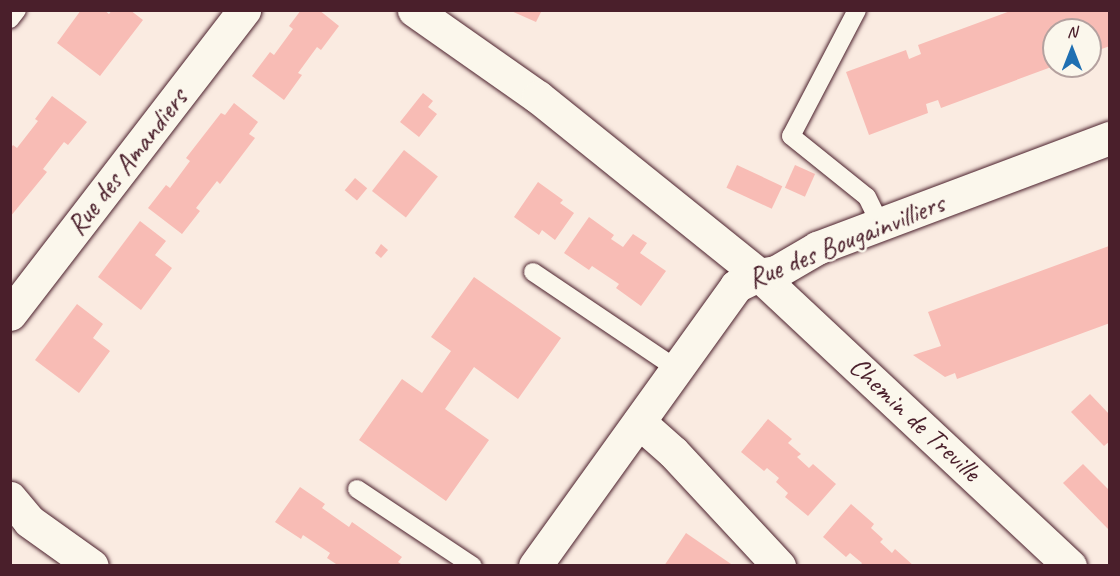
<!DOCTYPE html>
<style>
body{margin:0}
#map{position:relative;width:1120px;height:576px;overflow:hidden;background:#faebe1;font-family:Caveat,sans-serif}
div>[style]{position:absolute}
.building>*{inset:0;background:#f8bcb5;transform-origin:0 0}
.roads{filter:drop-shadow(0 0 2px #4a1f2b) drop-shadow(0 0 2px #4a1f2b)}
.service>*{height:18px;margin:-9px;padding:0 9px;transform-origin:9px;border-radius:9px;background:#fbf7ec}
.minor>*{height:33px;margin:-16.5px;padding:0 16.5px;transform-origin:16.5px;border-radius:16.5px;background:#fbf7ec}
span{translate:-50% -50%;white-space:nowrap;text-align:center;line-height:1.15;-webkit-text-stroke:5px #fbf7ec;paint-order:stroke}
.street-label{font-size:28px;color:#4a1f2b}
.frame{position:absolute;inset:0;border:12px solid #4a1f2b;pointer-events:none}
.north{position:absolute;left:1042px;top:18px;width:60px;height:60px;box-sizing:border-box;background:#fbf7ec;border:2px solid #b4a19f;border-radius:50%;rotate:0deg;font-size:16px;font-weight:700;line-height:24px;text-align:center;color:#4a1f2b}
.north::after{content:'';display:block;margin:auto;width:21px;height:27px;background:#1f6fb2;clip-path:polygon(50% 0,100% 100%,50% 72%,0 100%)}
</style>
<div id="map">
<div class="building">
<div style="clip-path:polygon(81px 10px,104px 10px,109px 14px,112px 10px,130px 10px,143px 20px,100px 76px,57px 43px)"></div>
<div style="clip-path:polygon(301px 10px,319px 10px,339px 26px,321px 50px,317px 47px,298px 73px,302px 75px,284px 100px,252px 76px,270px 52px,274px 55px,293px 29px,289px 26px)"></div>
<div style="clip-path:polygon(509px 10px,542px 10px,536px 22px)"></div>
<div style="clip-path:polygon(1013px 10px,1110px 10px,1110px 46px,1090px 53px,1090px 30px,1054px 30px,1054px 66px,941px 108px,938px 100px,926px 104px,928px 113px,869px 135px,846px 72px,906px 50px,909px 59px,921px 54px,918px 45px)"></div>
<div style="clip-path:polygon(423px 93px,433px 101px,428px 107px,437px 114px,419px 137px,400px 122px)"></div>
<div style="clip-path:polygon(52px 96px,87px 122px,68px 145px,64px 142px,43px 169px,47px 172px,10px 217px,10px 149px,13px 145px,17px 148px,38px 121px,35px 119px)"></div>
<div style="clip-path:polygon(234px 103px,258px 122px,249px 134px,255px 138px,220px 184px,217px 181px,196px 208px,200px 211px,182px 234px,148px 208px,166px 185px,170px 188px,190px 161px,186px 158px,221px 113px,225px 115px)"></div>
<div style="left:404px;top:150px;width:43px;height:52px;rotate:38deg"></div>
<div style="left:737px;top:165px;width:50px;height:25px;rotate:25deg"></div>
<div style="left:795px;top:165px;width:22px;height:25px;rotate:24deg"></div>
<div style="left:355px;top:178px;width:16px;height:16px;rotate:40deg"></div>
<div style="clip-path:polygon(538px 182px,563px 200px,560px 203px,574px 213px,555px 240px,542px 230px,539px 235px,514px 217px)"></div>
<div style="clip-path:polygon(589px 217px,614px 235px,611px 239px,623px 247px,633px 234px,647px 243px,640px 253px,666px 271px,641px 306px,616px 288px,619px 284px,592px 266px,589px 270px,564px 253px)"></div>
<div style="clip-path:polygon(140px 221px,166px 241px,155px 255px,172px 268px,141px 310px,98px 277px)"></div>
<div style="clip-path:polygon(381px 244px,388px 250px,381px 258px,375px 253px)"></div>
<div style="clip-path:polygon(1109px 246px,1110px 323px,957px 379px,955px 373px,945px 377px,913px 355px,941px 346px,928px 312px)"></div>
<div style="clip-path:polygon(474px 277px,561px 338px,518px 399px,474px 367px,445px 409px,489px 440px,446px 501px,359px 440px,402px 379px,422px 393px,451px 351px,431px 337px)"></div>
<div style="clip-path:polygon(77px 304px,103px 324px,93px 338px,110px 351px,79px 393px,35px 360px)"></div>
<div style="clip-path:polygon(1090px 394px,1110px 415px,1110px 441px,1104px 446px,1071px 412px)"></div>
<div style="clip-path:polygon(768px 419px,792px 439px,788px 443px,801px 454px,797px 457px,809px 468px,813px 464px,836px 484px,808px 516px,785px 497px,788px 493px,776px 482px,779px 478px,767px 468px,764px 471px,741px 452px)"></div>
<div style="clip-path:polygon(1083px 464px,1110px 491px,1110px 531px,1063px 483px)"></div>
<div style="clip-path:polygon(300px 487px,325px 504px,322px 508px,349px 527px,352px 522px,402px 557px,398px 562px,404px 566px,339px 566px,327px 558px,330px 553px,303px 535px,301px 539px,275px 522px)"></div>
<div style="clip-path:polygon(851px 504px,874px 524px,871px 528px,883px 539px,880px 542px,892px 553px,895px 549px,914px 566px,860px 566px,862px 563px,850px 553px,846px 557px,823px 537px)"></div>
<div style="clip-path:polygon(686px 533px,734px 566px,664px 566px)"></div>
</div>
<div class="roads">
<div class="service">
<div style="left:857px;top:10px;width:142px;rotate:117.6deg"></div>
<div style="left:791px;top:136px;width:97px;rotate:38.8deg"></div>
<div style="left:867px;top:197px;width:32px;rotate:64deg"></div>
<div style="left:10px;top:19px;width:11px;rotate:-52deg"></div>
<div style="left:533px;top:272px;width:174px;rotate:34deg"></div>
<div style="left:357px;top:489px;width:139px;rotate:33.6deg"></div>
</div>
<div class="minor">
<div style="left:414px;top:10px;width:151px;rotate:35.1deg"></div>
<div style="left:538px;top:97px;width:284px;rotate:38.8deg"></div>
<div style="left:759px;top:275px;width:426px;rotate:43.1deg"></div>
<div style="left:10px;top:314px;width:384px;rotate:-52.4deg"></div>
<div style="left:639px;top:422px;width:45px;rotate:41.4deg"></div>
<div style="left:673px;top:452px;width:156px;rotate:47.1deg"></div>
<div style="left:10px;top:498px;width:30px;rotate:50deg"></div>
<div style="left:29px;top:521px;width:77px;rotate:35.5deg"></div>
<div style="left:535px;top:566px;width:345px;rotate:-54.3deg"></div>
<div style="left:736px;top:286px;width:25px;rotate:-26deg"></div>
<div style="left:759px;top:275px;width:17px;rotate:-10deg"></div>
<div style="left:776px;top:272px;width:48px;rotate:-30.3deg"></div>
<div style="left:817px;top:248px;width:313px;rotate:-20.6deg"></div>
</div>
</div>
<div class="street-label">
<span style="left:127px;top:162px;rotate:-52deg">Rue des Amandiers</span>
<span style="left:846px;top:241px;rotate:-22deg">Rue des Bougainvilliers</span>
<span style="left:915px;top:419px;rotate:43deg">Chemin de Treville</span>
</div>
<div class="frame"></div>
<div class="north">N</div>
</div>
